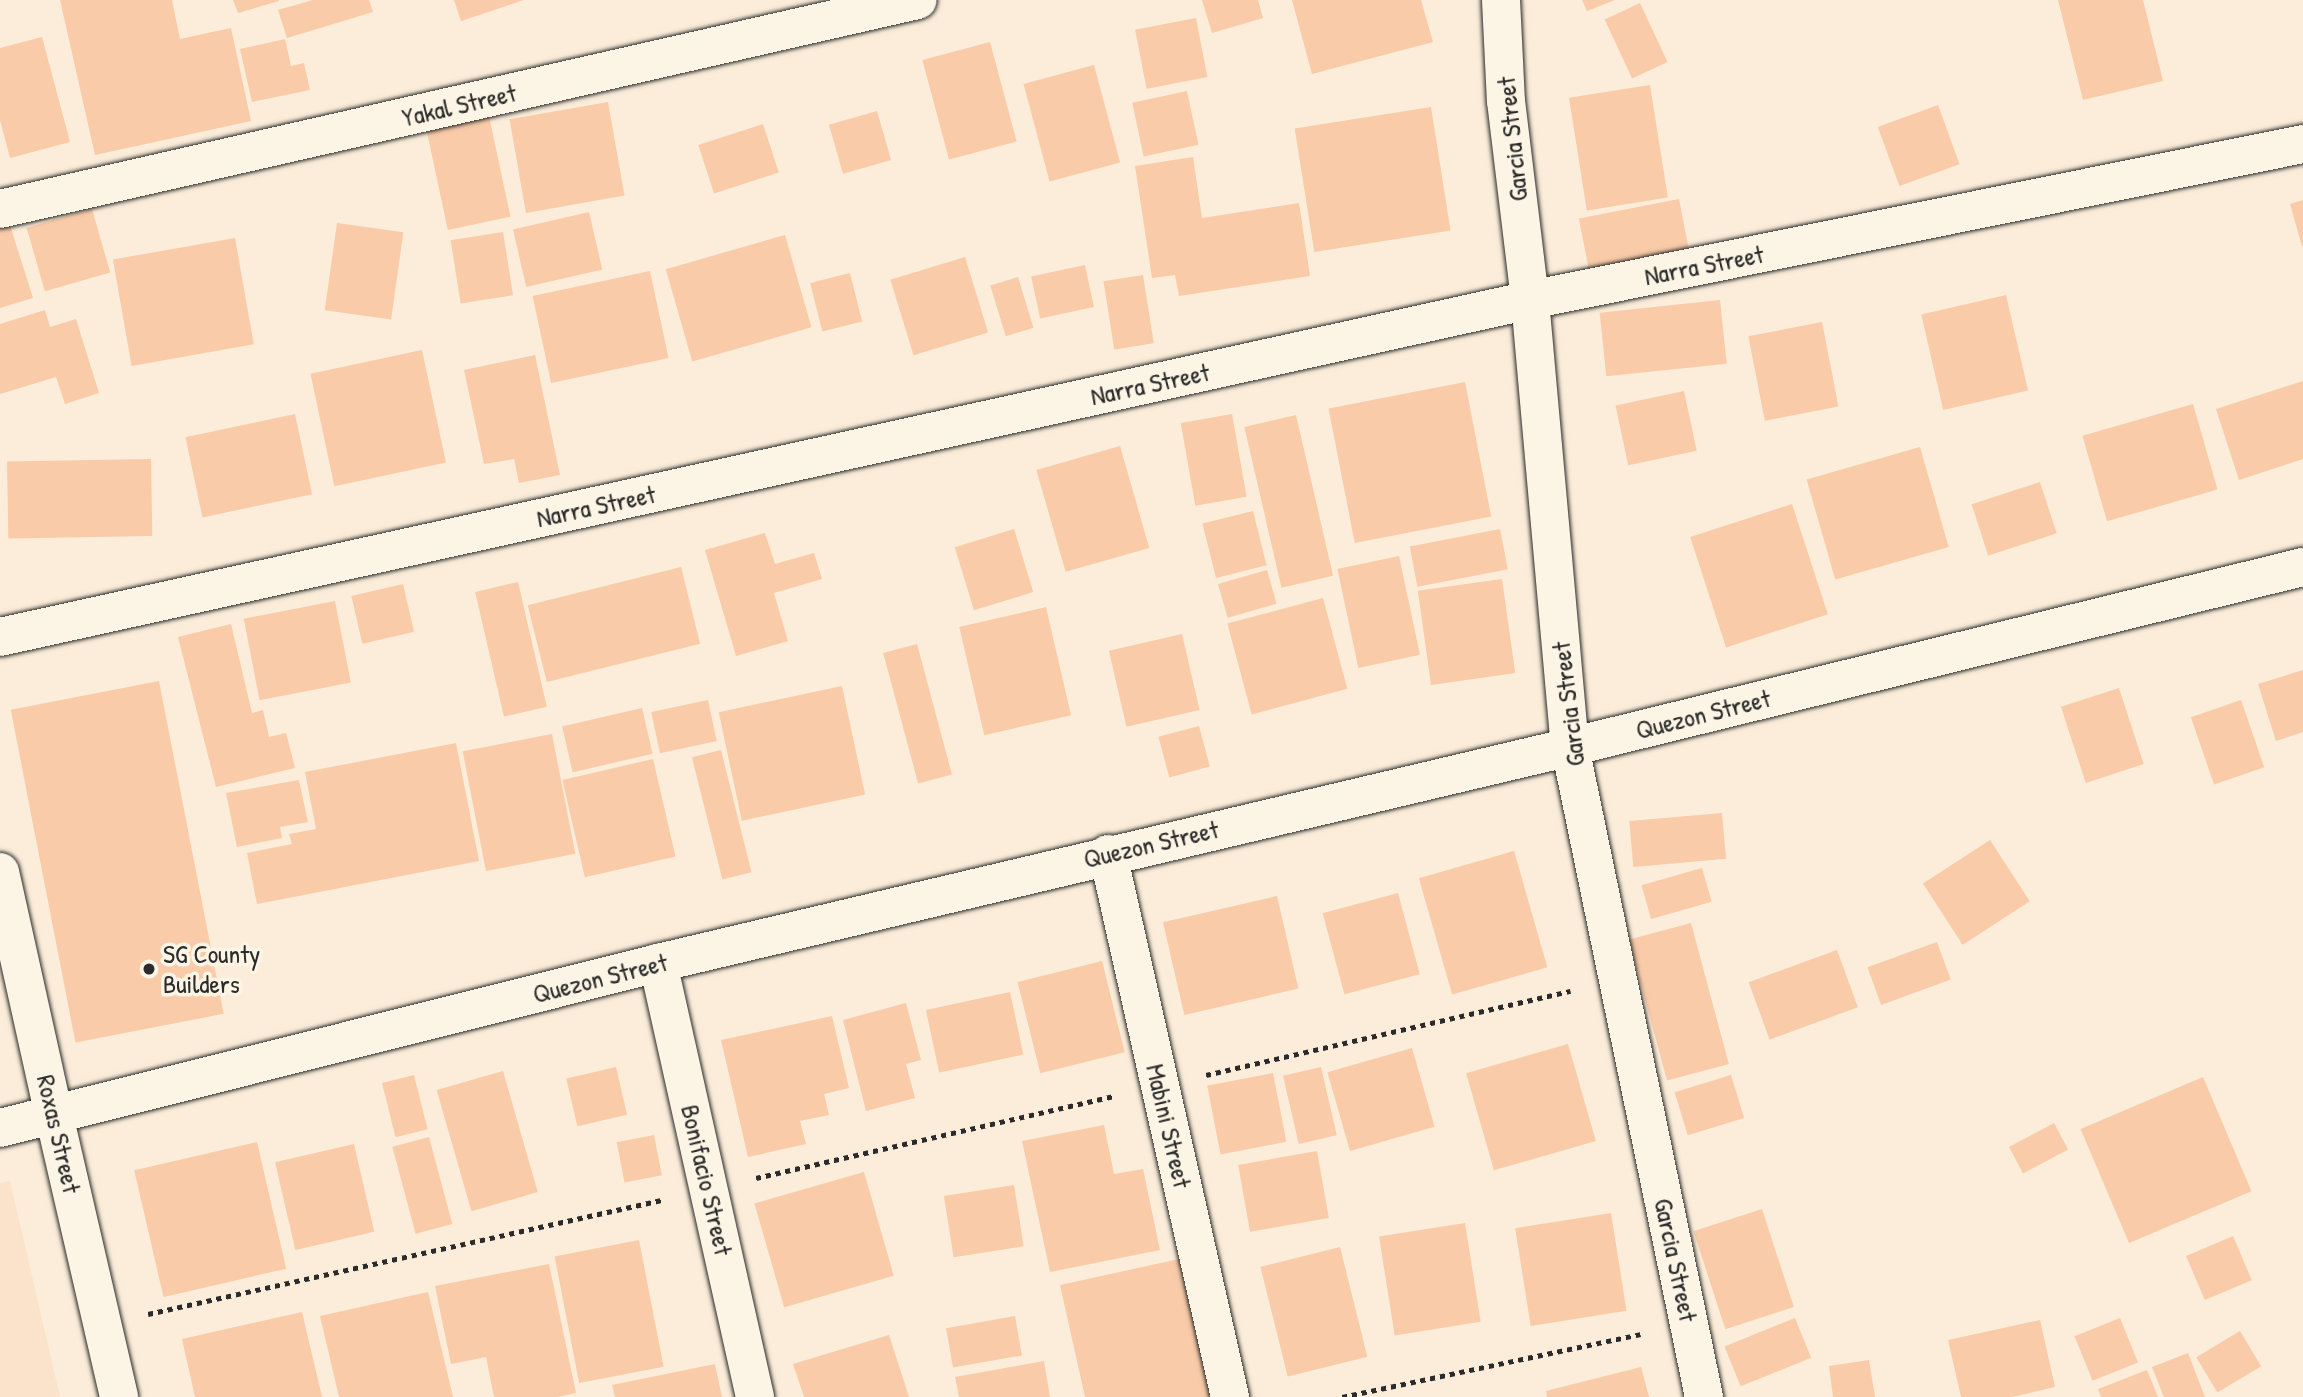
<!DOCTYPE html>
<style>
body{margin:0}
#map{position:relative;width:2303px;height:1397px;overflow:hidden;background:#fbedd9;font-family:"Patrick Hand",sans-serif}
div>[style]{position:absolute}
.built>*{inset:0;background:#fae3ca}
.building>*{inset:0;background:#f9cba8;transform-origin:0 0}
.path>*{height:4.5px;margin-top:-2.25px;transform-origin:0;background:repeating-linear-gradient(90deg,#2b2b2b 0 5px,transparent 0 10px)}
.roads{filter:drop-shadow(0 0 2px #2b2b2b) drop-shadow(0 0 2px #2b2b2b)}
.minor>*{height:38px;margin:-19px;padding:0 19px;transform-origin:19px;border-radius:19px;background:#fcf5e5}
.tertiary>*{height:38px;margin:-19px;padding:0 19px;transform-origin:19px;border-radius:19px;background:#fcf5e5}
.dots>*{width:19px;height:19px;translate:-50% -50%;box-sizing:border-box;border:4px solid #fcf5e5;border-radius:50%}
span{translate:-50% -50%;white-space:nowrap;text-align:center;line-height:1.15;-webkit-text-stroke:7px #fcf5e5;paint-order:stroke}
.street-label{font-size:26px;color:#2b2b2b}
.poi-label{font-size:26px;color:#2b2b2b}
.left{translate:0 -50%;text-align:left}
</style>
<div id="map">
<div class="built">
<div style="clip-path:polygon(10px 1181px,60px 1397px,0 1397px,0 1183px)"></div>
</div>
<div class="building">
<div style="clip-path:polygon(60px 0,172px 0,180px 39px,231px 28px,251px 121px,95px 155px)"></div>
<div style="clip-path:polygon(233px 0,279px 0,279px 1px,238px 13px)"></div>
<div style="clip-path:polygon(313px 0,369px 0,373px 12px,287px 38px,278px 10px)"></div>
<div style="clip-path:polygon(454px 0,524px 0,461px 21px)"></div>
<div style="clip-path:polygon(1202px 0,1258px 0,1263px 18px,1212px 33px)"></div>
<div style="clip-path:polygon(1292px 0,1421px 0,1433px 42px,1312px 74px)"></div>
<div style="clip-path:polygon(1582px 0,1615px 0,1587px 11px)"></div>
<div style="clip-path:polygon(2058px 0,2143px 0,2163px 81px,2083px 100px)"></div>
<div style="left:1640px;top:3px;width:65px;height:39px;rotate:65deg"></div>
<div style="left:1196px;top:18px;width:60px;height:62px;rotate:79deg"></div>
<div style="clip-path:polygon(42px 37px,70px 142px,10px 158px,0 120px,0 48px)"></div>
<div style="clip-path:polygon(285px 39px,291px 66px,304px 63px,310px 90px,252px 102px,240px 49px)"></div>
<div style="left:990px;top:42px;width:103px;height:70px;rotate:75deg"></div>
<div style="left:1094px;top:65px;width:101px;height:73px;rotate:75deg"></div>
<div style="left:1650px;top:85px;width:114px;height:82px;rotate:81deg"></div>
<div style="left:1187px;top:91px;width:55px;height:56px;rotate:78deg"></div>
<div style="left:608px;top:102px;width:95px;height:100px;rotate:80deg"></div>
<div style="left:1938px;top:105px;width:63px;height:64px;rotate:70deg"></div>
<div style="left:1431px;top:107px;width:125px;height:138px;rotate:81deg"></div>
<div style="left:877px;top:111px;width:51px;height:50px;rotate:74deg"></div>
<div style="left:489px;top:116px;width:103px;height:64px;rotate:78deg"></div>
<div style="left:763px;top:124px;width:51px;height:68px;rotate:72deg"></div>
<div style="clip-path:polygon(1193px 157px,1202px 218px,1299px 203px,1310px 276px,1179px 296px,1175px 275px,1152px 278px,1135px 166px)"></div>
<div style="left:1679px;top:199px;width:54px;height:102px;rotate:79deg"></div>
<div style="clip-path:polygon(2303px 200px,2303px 246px,2302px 246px,2290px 204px)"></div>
<div style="left:92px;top:209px;width:66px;height:68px;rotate:74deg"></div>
<div style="left:589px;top:212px;width:59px;height:78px;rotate:77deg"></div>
<div style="clip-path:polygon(9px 222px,33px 298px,0 308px,0 225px)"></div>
<div style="left:337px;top:223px;width:67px;height:88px;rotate:8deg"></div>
<div style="left:503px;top:232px;width:64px;height:53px;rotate:81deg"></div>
<div style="left:785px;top:235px;width:96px;height:124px;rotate:74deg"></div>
<div style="left:235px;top:238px;width:108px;height:124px;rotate:80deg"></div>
<div style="left:965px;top:257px;width:79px;height:78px;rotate:73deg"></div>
<div style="left:1085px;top:265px;width:43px;height:55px;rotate:78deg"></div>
<div style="left:650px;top:271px;width:89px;height:120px;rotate:78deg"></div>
<div style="left:850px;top:273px;width:50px;height:41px;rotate:76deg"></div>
<div style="left:1143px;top:275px;width:69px;height:40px;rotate:81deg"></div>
<div style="left:1018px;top:277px;width:53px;height:29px;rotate:73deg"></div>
<div style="left:2006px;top:295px;width:98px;height:87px;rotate:77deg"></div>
<div style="left:1720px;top:300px;width:64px;height:121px;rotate:84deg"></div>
<div style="clip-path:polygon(45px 310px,50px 327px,76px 319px,99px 393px,65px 404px,56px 377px,0 394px,0 324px)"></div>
<div style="left:1822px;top:322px;width:86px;height:75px;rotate:79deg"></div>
<div style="left:422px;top:350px;width:115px;height:114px;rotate:78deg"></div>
<div style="clip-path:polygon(535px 355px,560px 475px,519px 483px,514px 459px,484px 464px,464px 370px)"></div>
<div style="clip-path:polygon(2303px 381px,2303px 459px,2239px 480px,2216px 409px)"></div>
<div style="left:1465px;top:382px;width:137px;height:139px;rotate:79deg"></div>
<div style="left:1684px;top:391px;width:61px;height:70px;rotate:78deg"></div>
<div style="left:2193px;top:404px;width:89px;height:115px;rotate:74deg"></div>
<div style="left:295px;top:414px;width:82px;height:112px;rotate:78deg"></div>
<div style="left:1232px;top:414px;width:84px;height:52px;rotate:80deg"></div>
<div style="left:1296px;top:415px;width:165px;height:53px;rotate:77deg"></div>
<div style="left:1120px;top:446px;width:106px;height:87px;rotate:74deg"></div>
<div style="left:1920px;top:447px;width:104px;height:118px;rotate:74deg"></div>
<div style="left:151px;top:459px;width:77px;height:144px;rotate:89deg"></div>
<div style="left:2040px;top:482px;width:54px;height:72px;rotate:72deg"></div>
<div style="left:1792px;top:504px;width:116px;height:107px;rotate:72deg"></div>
<div style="left:1253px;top:511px;width:56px;height:52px;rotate:76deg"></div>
<div style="left:1014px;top:529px;width:66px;height:62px;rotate:73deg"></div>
<div style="left:1500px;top:529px;width:41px;height:92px;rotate:79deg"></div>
<div style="clip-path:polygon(765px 533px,775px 564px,814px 553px,822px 579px,774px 593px,788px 641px,736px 656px,705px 550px)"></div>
<div style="left:1399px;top:556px;width:101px;height:63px;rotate:78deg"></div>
<div style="left:681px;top:567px;width:79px;height:158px;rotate:76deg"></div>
<div style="left:1267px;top:570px;width:35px;height:51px;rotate:74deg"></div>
<div style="left:1502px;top:579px;width:95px;height:85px;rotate:82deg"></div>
<div style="left:518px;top:582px;width:128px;height:44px;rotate:77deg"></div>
<div style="left:403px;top:584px;width:49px;height:53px;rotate:77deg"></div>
<div style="left:1323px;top:598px;width:94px;height:99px;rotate:75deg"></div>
<div style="left:335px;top:601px;width:83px;height:93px;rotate:79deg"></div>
<div style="left:1046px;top:607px;width:111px;height:89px;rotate:77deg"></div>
<div style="clip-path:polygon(231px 624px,252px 713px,263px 710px,269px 737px,286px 733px,295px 768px,216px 787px,178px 637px)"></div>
<div style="left:1182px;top:634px;width:78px;height:75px;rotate:77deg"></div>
<div style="left:917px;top:644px;width:135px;height:35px;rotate:75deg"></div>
<div style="clip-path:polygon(2303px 670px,2303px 732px,2276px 741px,2258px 684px)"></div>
<div style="left:159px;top:681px;width:339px;height:151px;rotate:79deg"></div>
<div style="left:842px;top:686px;width:111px;height:126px;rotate:78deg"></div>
<div style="left:2119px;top:688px;width:80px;height:61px;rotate:72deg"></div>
<div style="left:708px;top:700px;width:42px;height:58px;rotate:78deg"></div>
<div style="left:2241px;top:700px;width:71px;height:53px;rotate:71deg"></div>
<div style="left:642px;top:708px;width:47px;height:82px;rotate:77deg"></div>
<div style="left:1199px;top:726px;width:42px;height:42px;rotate:75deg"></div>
<div style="left:552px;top:734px;width:122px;height:91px;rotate:79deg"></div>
<div style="clip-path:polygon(456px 743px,479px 861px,257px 904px,247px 853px,292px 844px,289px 834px,316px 829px,305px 772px)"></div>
<div style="left:721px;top:750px;width:126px;height:30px;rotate:76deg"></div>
<div style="left:653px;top:759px;width:100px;height:93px;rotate:77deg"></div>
<div style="clip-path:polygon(299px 780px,308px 822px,280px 827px,282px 838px,237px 847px,226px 793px)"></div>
<div style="left:1722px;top:813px;width:46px;height:93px;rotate:85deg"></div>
<div style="left:1990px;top:840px;width:73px;height:80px;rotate:57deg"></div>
<div style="left:1514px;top:851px;width:121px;height:99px;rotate:74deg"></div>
<div style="left:1702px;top:868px;width:35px;height:63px;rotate:74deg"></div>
<div style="left:1398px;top:893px;width:84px;height:78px;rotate:75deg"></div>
<div style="left:1277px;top:896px;width:95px;height:117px;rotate:77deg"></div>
<div style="left:1691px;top:923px;width:146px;height:64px;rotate:75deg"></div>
<div style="left:1937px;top:942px;width:40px;height:74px;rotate:70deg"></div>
<div style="left:1837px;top:950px;width:61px;height:94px;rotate:70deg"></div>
<div style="left:1102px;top:961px;width:94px;height:87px;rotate:76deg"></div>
<div style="left:1010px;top:992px;width:64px;height:86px;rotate:78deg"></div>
<div style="clip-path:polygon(906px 1003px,921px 1060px,906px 1064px,915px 1098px,866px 1111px,843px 1020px)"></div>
<div style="clip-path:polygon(832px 1016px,849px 1088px,824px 1094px,829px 1115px,800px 1121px,806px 1144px,748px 1157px,721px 1040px)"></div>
<div style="left:1568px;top:1044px;width:101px;height:106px;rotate:74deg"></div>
<div style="left:1412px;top:1048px;width:82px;height:88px;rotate:74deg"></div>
<div style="left:616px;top:1067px;width:49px;height:51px;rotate:77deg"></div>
<div style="left:1321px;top:1067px;width:70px;height:39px;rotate:77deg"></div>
<div style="left:503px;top:1071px;width:126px;height:69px;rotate:74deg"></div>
<div style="left:1273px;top:1073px;width:70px;height:67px;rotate:79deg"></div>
<div style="left:414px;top:1075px;width:56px;height:33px;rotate:76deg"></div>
<div style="left:1731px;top:1075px;width:45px;height:59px;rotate:73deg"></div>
<div style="left:2203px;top:1077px;width:124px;height:133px;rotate:67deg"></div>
<div style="left:2054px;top:1123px;width:30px;height:51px;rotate:62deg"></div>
<div style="clip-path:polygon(1104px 1125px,1114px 1174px,1143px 1169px,1160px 1250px,1050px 1272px,1022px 1141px)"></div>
<div style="left:654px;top:1135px;width:41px;height:38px;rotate:79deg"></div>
<div style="left:429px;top:1137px;width:90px;height:38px;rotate:75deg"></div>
<div style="left:257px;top:1142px;width:130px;height:126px;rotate:77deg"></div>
<div style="left:354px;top:1144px;width:90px;height:81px;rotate:77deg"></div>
<div style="left:1317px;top:1151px;width:68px;height:80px;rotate:80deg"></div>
<div style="left:864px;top:1172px;width:108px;height:114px;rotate:74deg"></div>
<div style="left:1014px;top:1185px;width:62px;height:71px;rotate:81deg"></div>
<div style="left:1762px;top:1209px;width:103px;height:72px;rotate:72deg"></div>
<div style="left:1611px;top:1213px;width:99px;height:97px;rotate:81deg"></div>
<div style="left:1465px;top:1223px;width:100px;height:87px;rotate:81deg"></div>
<div style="left:2233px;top:1236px;width:48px;height:51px;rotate:67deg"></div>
<div style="left:639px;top:1240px;width:129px;height:86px;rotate:79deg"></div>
<div style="left:1340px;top:1247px;width:113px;height:82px;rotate:76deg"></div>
<div style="clip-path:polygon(1179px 1259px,1211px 1397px,1085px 1397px,1060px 1285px)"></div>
<div style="clip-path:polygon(549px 1264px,576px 1393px,557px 1397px,494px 1397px,486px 1357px,451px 1364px,435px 1286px)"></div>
<div style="clip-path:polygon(428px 1292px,453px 1397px,339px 1397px,320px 1316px)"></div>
<div style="clip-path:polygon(302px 1312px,322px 1397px,195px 1397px,182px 1339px)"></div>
<div style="left:1015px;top:1316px;width:40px;height:70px;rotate:80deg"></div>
<div style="left:1795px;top:1318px;width:43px;height:76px;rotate:68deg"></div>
<div style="left:2120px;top:1318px;width:48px;height:49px;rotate:68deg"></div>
<div style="clip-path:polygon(2040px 1320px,2055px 1387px,2012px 1397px,1961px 1397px,1948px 1340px)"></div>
<div style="left:2240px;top:1331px;width:41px;height:51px;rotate:59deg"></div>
<div style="clip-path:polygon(889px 1335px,909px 1397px,804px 1397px,793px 1364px)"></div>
<div style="clip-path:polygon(2188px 1353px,2205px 1397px,2164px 1397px,2152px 1367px)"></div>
<div style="clip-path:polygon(1869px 1360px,1875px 1397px,1833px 1397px,1829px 1366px)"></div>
<div style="clip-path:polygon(1044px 1361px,1050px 1397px,959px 1397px,955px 1377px)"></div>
<div style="clip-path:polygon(715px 1364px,722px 1397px,615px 1397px,612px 1385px)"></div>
<div style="clip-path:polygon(1641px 1367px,1649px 1397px,1547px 1397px,1546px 1391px)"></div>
<div style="clip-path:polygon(2147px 1370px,2158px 1397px,2101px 1397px,2098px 1389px)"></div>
</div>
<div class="path">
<div style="left:1206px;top:1075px;width:374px;rotate:-13deg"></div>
<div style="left:756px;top:1178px;width:366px;rotate:-12.9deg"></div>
<div style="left:148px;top:1314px;width:526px;rotate:-12.51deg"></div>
<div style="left:1342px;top:1397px;width:305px;rotate:-11.9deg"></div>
</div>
<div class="roads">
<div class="minor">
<div style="left:0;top:209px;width:941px;rotate:-12.83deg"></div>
<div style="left:0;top:637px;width:1567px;rotate:-12.42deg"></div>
<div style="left:1530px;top:300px;width:789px;rotate:-11.41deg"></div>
<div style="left:1108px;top:854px;width:557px;rotate:77.34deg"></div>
<div style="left:0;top:872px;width:249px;rotate:77.5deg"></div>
<div style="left:658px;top:963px;width:445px;rotate:77.4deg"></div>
</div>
<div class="tertiary">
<div style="left:1501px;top:0;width:101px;rotate:87.2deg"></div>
<div style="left:1506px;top:101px;width:200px;rotate:83.1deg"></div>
<div style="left:1530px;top:300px;width:449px;rotate:84.9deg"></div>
<div style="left:1570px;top:747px;width:664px;rotate:78.35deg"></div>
<div style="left:54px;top:1115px;width:289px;rotate:77deg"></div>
<div style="left:0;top:1128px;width:678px;rotate:-14.08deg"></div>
<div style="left:658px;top:963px;width:937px;rotate:-13.32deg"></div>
<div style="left:1570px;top:747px;width:755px;rotate:-13.8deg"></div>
</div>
</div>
<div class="dots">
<div style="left:149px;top:969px;background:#2b2b2b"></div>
</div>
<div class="street-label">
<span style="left:459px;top:105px;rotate:-13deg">Yakal Street</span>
<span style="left:1512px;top:139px;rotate:-96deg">Garcia Street</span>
<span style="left:1704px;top:265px;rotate:-11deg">Narra Street</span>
<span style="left:1150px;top:384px;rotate:-12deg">Narra Street</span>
<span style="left:596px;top:506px;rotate:-12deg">Narra Street</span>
<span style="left:1568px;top:704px;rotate:-97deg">Garcia Street</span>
<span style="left:1703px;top:714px;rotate:-14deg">Quezon Street</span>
<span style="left:1151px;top:844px;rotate:-13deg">Quezon Street</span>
<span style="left:600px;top:978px;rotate:-14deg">Quezon Street</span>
<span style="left:1169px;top:1126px;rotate:77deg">Mabini Street</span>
<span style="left:59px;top:1134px;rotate:77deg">Roxas Street</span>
<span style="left:707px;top:1180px;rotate:77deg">Bonifacio Street</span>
<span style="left:1676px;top:1260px;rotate:78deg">Garcia Street</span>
</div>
<div class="poi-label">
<span class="left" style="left:163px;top:969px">SG County<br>Builders</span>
</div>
</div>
